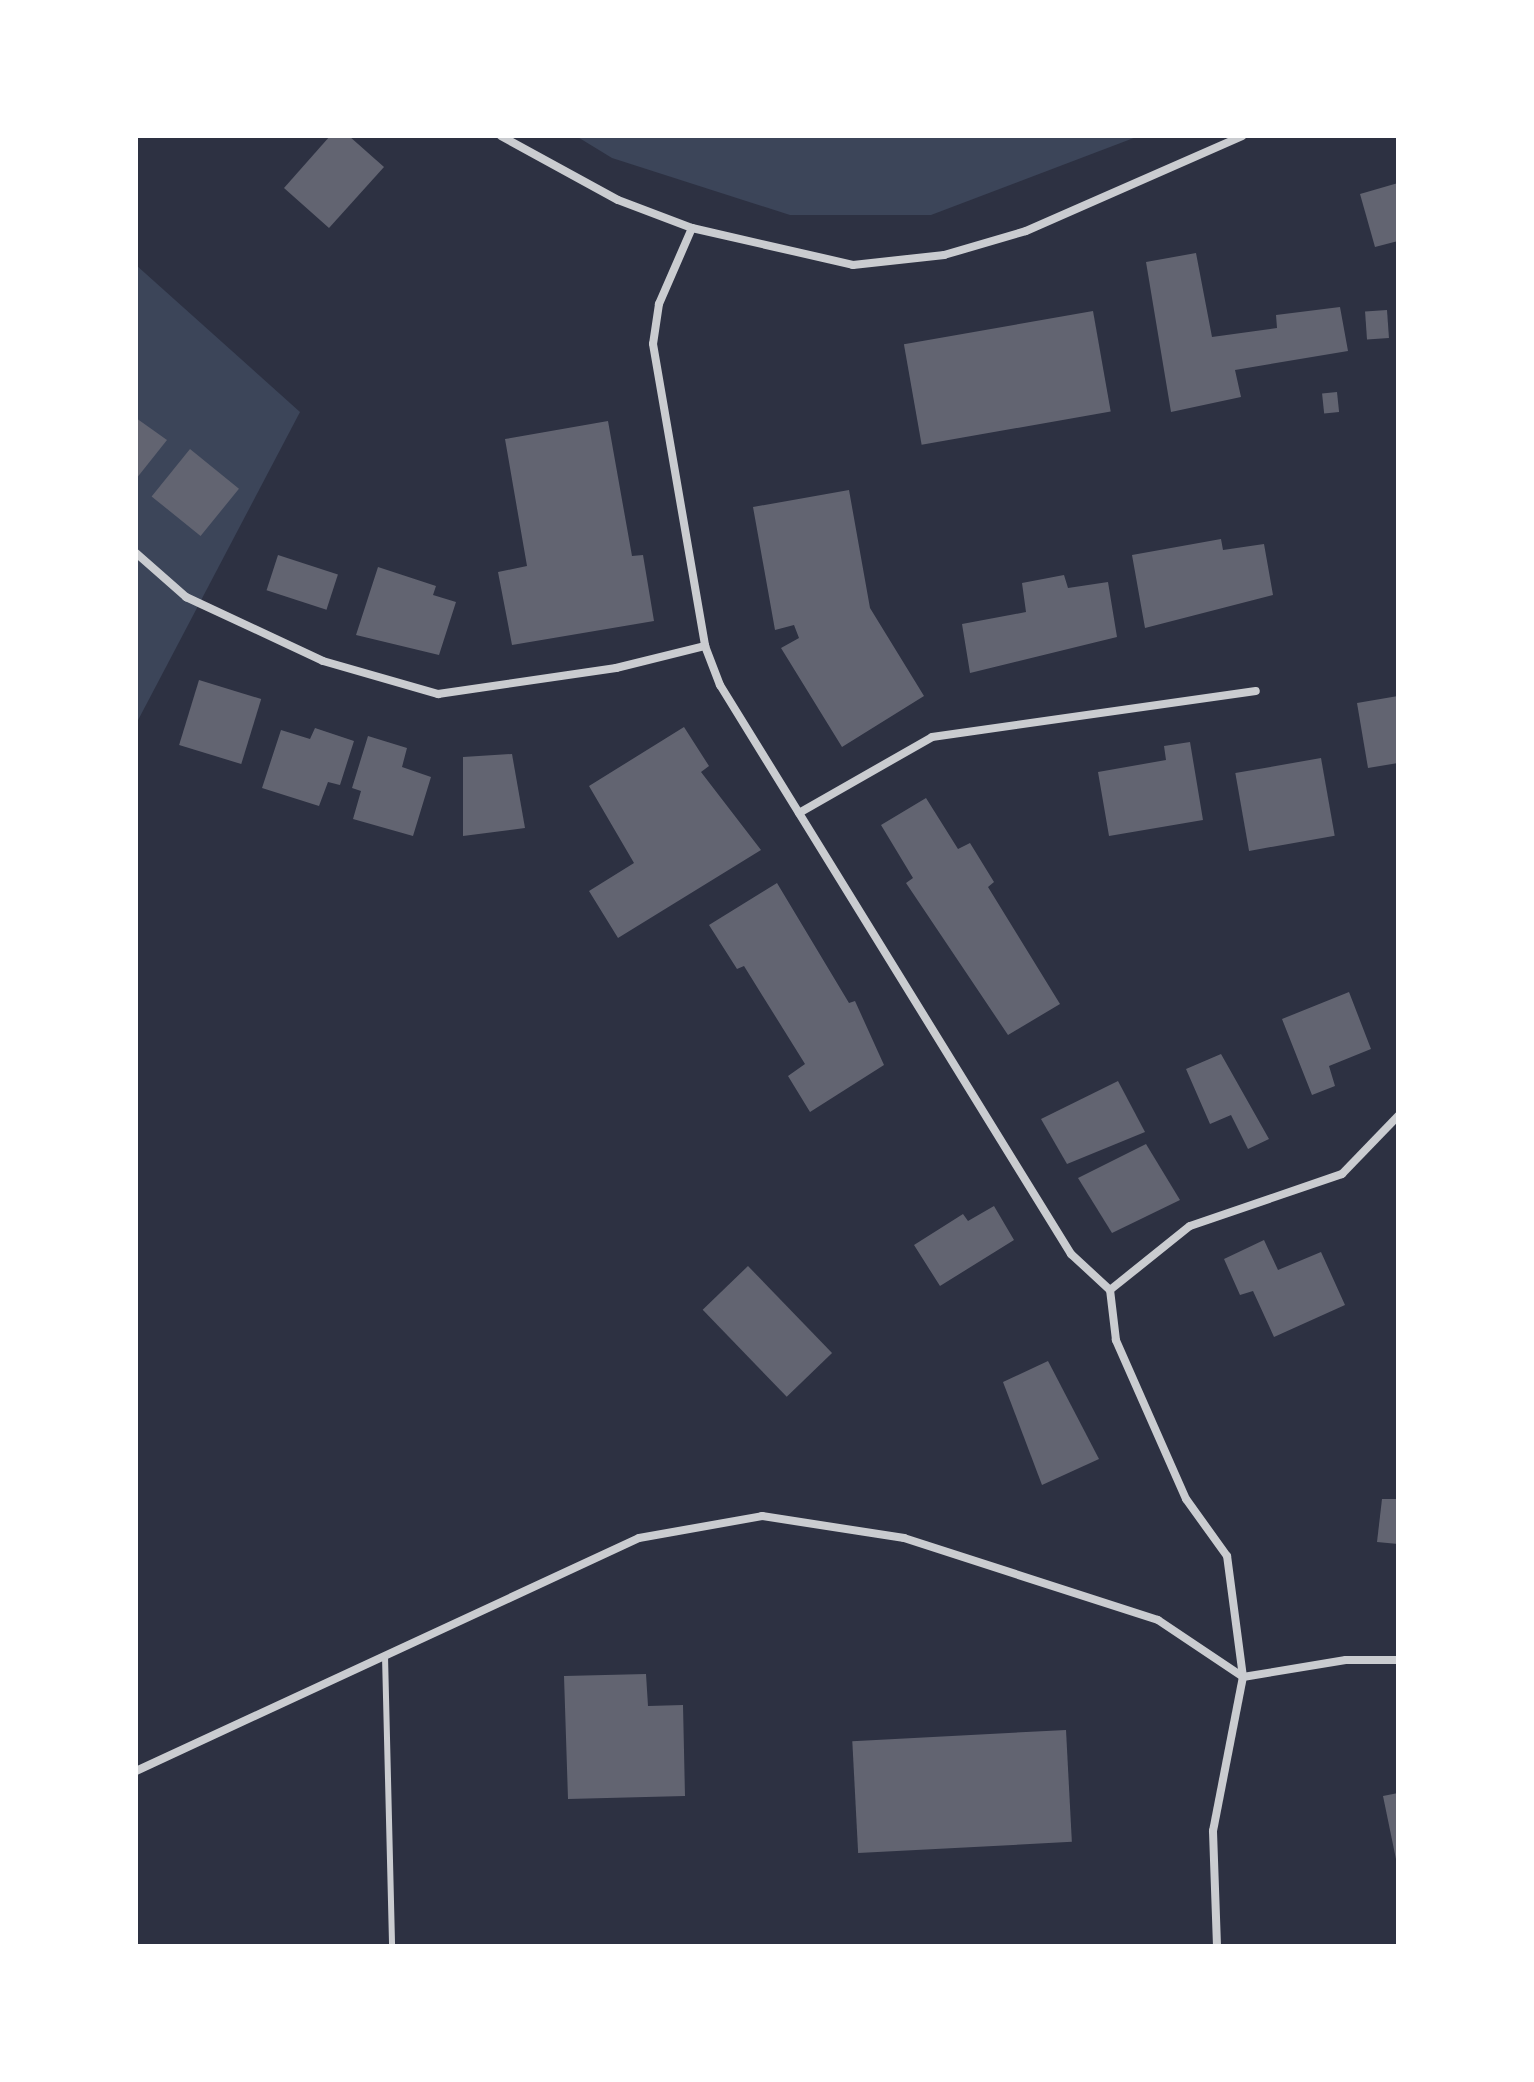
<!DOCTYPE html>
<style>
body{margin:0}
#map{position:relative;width:1534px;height:2082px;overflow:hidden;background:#2d3142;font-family:Merriweather,serif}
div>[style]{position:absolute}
.green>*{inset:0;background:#3c4559}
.building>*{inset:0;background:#626471;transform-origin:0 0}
.service>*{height:6px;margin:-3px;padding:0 3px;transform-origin:3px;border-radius:3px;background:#caccd0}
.minor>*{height:8px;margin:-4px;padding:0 4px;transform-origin:4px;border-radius:4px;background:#caccd0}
span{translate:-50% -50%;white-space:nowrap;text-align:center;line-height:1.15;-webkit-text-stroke:6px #fff;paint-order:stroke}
.frame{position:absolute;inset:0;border:138px solid #fff;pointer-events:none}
</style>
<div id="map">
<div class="green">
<div style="clip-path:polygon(576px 136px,1139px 136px,931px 215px,790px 215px,612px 158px)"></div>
<div style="clip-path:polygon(136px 265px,300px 412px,136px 724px)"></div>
</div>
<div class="building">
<div style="clip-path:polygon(330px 136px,349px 136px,384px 167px,329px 228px,284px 188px)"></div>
<div style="clip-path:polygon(1398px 183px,1398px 241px,1375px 247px,1360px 194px)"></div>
<div style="clip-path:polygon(1196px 253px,1212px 337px,1277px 328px,1276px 315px,1340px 307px,1348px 351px,1235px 370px,1241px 397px,1171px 412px,1146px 262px)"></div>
<div style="left:1387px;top:310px;width:28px;height:22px;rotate:86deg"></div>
<div style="left:1093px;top:311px;width:102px;height:192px;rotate:80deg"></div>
<div style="left:1337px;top:392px;width:20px;height:15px;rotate:84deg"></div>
<div style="clip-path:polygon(136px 418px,167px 440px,136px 479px)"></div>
<div style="clip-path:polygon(608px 421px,632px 556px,643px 555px,654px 621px,512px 645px,498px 572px,527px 566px,505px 439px)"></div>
<div style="left:190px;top:449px;width:63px;height:61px;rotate:39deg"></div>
<div style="clip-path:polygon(849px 490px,870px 608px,924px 696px,842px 747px,781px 648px,799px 638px,794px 625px,775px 630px,753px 507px)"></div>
<div style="clip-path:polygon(1221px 539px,1223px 550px,1264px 544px,1273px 595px,1145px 628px,1132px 555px)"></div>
<div style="left:278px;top:555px;width:63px;height:37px;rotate:18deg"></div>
<div style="clip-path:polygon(378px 567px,436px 586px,433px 595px,456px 602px,439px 655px,356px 635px)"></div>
<div style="clip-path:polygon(1064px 575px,1068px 588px,1108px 582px,1117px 637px,970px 673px,962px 624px,1026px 612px,1022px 583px)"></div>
<div style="left:199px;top:680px;width:65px;height:68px;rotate:17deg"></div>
<div style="clip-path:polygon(1398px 696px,1398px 763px,1368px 768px,1357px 703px)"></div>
<div style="clip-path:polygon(684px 727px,709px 766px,701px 772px,761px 850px,618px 938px,589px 891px,634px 863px,589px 786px)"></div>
<div style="clip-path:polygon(315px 728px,354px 741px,340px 785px,328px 782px,319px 806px,262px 788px,281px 730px,310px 739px)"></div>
<div style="clip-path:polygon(368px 736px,407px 748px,402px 767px,431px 777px,413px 836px,353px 819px,361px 791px,352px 788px)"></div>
<div style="clip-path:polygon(1190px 742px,1203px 820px,1109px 836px,1098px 772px,1166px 760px,1164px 746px)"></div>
<div style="clip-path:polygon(512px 754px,525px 828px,463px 836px,463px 757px)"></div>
<div style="left:1321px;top:758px;width:79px;height:87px;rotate:80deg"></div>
<div style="clip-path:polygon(926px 798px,958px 849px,970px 843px,994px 882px,988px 887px,1060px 1004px,1008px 1035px,906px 883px,913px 878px,881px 825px)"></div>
<div style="clip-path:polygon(777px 883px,849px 1003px,855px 1001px,884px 1065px,810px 1112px,788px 1076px,805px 1064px,744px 966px,737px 969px,709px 925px)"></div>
<div style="clip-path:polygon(1349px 992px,1371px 1049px,1329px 1066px,1335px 1086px,1312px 1095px,1282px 1019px)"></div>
<div style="clip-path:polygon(1221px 1054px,1269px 1139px,1248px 1149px,1231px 1115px,1210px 1124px,1186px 1069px)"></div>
<div style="clip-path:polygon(1118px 1081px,1145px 1132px,1067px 1164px,1041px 1119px)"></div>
<div style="clip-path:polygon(1146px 1144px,1180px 1200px,1112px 1233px,1078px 1178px)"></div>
<div style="clip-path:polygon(994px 1206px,1014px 1240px,940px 1286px,914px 1245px,963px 1214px,968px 1221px)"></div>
<div style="clip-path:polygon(1264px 1240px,1278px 1270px,1321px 1252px,1345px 1305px,1274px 1337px,1253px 1291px,1240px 1295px,1224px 1259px)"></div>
<div style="left:748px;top:1266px;width:121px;height:63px;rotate:46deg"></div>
<div style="clip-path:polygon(1048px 1361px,1099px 1459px,1042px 1485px,1003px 1382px)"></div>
<div style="clip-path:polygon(1382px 1499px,1398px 1499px,1398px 1544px,1377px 1542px)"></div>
<div style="clip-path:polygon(646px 1674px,648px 1706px,683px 1705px,685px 1796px,568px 1799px,564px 1676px)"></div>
<div style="left:1066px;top:1730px;width:112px;height:214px;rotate:87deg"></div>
<div style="clip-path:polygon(1398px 1793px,1398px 1863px,1397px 1864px,1383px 1796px)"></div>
</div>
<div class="service">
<div style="left:385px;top:1656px;width:290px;rotate:88.6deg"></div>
</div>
<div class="minor">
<div style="left:501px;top:136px;width:133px;rotate:28.7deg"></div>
<div style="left:618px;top:200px;width:79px;rotate:20.7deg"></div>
<div style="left:692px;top:228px;width:165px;rotate:12.9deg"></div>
<div style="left:853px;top:265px;width:92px;rotate:-6.3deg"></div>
<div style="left:944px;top:255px;width:85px;rotate:-16.3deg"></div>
<div style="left:1026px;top:231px;width:236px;rotate:-23.7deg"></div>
<div style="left:692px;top:228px;width:83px;rotate:113.5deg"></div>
<div style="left:659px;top:304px;width:40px;rotate:98.5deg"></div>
<div style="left:653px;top:344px;width:306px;rotate:80.2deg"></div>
<div style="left:705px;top:646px;width:42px;rotate:69deg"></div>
<div style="left:720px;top:685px;width:669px;rotate:58.33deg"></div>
<div style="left:1071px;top:1254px;width:53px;rotate:42.7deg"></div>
<div style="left:136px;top:553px;width:67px;rotate:41.3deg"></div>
<div style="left:186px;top:597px;width:151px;rotate:25deg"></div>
<div style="left:323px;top:661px;width:120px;rotate:16deg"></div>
<div style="left:438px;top:694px;width:180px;rotate:-8.3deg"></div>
<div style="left:616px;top:668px;width:92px;rotate:-13.9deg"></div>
<div style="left:799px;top:813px;width:153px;rotate:-29.7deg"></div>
<div style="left:932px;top:737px;width:327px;rotate:-8.1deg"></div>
<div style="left:136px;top:1771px;width:554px;rotate:-24.85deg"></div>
<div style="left:639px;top:1538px;width:125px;rotate:-10.1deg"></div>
<div style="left:762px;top:1516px;width:144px;rotate:8.8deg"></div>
<div style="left:904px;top:1538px;width:267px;rotate:17.9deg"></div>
<div style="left:1158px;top:1620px;width:102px;rotate:33.8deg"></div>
<div style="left:1243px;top:1677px;width:104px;rotate:-9.4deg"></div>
<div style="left:1346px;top:1660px;width:52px"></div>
<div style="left:1217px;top:1946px;width:115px;rotate:-92deg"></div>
<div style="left:1213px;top:1831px;width:157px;rotate:-79deg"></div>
<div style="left:1243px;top:1677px;width:122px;rotate:-97.5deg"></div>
<div style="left:1227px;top:1556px;width:70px;rotate:-125.7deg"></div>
<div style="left:1186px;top:1499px;width:174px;rotate:-113.8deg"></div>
<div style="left:1116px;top:1340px;width:50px;rotate:-96.8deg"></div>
<div style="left:1110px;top:1290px;width:102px;rotate:-38.7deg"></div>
<div style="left:1190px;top:1226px;width:161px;rotate:-18.9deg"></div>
<div style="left:1342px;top:1174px;width:81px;rotate:-46deg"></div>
</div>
<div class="frame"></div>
</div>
